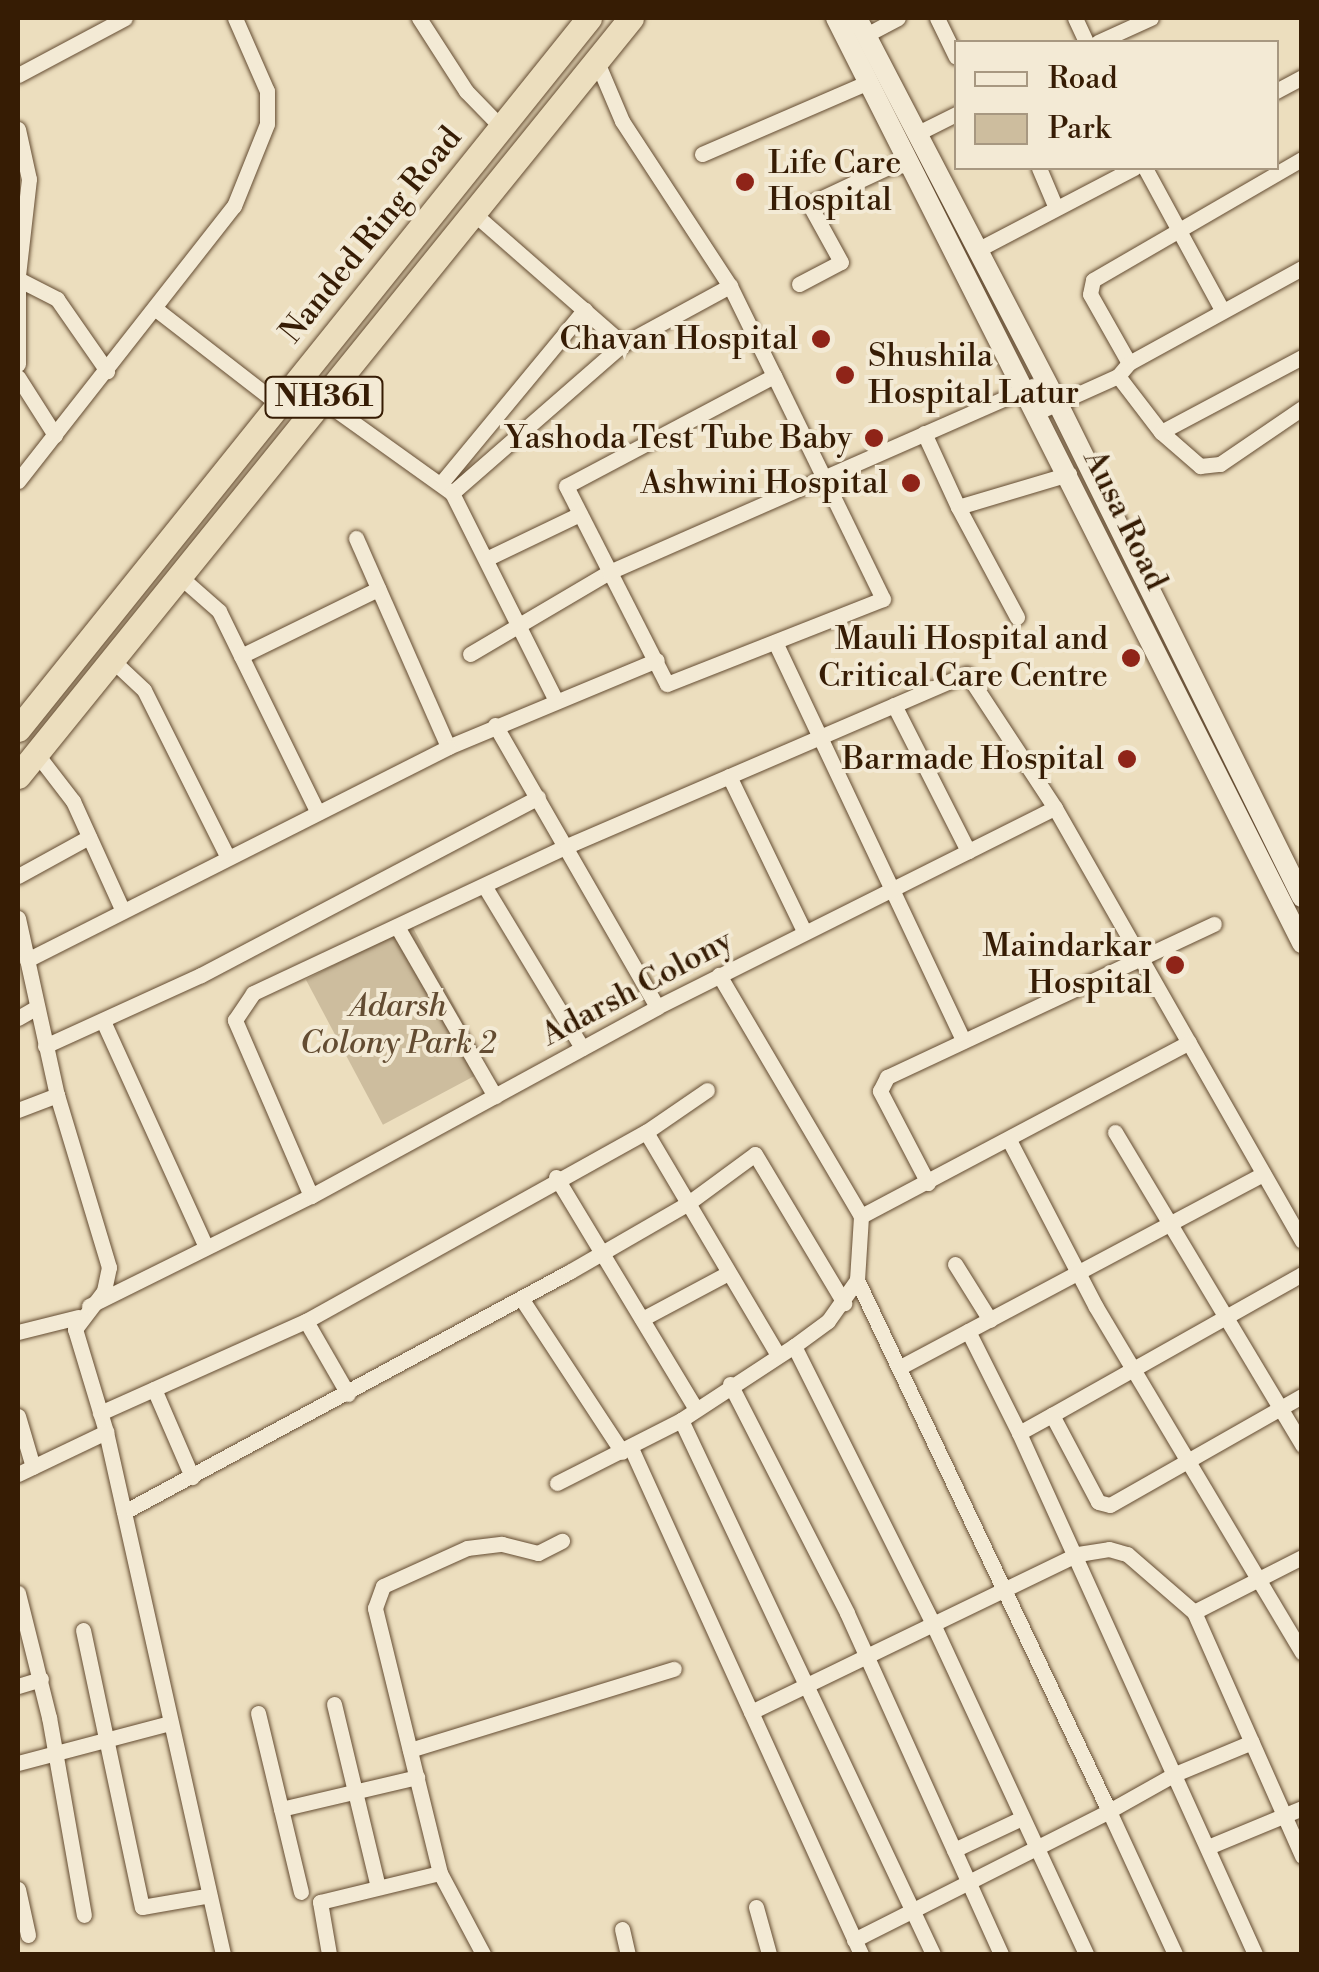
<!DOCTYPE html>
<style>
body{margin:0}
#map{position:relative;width:1319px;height:1972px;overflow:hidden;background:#ecdebe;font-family:"Libre Bodoni",serif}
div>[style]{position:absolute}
.green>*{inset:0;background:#cdbd9e;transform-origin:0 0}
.roads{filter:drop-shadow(0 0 2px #644c32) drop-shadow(0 0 2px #644c32)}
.minor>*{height:15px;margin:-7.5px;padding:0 7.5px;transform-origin:7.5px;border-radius:7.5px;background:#f3ead5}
.secondary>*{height:20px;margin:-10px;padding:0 10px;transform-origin:10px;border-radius:10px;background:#f3ead5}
.trunk>*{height:25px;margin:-12.5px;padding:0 12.5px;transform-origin:12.5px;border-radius:12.5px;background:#ecdebe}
.dots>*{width:28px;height:28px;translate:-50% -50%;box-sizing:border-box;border:5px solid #f3ead5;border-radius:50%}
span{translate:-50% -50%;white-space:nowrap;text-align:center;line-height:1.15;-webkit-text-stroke:8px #f3ead5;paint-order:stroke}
.shield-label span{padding:2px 8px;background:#f3ead5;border:2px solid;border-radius:8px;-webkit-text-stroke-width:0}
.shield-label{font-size:30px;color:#361c04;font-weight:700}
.poi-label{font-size:32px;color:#361c04}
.left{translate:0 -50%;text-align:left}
.right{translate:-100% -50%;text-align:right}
.street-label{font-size:32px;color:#361c04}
.park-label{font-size:32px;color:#634c32;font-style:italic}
.frame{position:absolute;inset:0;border:20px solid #361c04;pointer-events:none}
.legend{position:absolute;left:954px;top:40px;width:325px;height:130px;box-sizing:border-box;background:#f3ead5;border:2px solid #a79881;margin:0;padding:12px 18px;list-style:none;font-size:30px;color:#361c04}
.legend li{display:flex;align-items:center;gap:20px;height:50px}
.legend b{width:50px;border:2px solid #a79881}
</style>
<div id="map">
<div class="green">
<div style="left:411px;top:924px;width:164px;height:119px;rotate:62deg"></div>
</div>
<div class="roads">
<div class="minor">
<div style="left:419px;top:18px;width:87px;rotate:57.2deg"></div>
<div style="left:466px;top:91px;width:49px;rotate:45.8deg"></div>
<div style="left:937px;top:18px;width:43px;rotate:64deg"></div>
<div style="left:1075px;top:18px;width:26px;rotate:65deg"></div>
<div style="left:866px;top:35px;width:36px;rotate:-28deg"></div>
<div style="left:1098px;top:42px;width:58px;rotate:-24.4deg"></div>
<div style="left:597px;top:62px;width:64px;rotate:67deg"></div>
<div style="left:622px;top:121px;width:197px;rotate:56.8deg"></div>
<div style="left:730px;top:286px;width:100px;rotate:63.9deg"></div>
<div style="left:774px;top:376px;width:235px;rotate:152.1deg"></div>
<div style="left:566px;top:486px;width:222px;rotate:63deg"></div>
<div style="left:667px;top:684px;width:232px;rotate:-21.5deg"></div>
<div style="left:883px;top:599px;width:248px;rotate:-116deg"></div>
<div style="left:18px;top:75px;width:121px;rotate:-28deg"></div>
<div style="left:1276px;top:91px;width:30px;rotate:-28deg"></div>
<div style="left:18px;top:129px;width:51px;rotate:77.6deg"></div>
<div style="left:29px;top:179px;width:97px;rotate:96.5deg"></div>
<div style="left:920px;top:132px;width:40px;rotate:-26.6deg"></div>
<div style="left:702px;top:154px;width:181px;rotate:-23.4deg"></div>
<div style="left:1039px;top:168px;width:43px;rotate:67deg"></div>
<div style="left:1145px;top:168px;width:162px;rotate:61.5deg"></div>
<div style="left:471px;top:211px;width:202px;rotate:41.2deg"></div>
<div style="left:979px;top:249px;width:175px;rotate:-27.6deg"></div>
<div style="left:18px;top:279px;width:44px;rotate:27.1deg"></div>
<div style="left:57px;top:299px;width:88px;rotate:55.2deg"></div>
<div style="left:799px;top:284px;width:47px;rotate:-27.6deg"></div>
<div style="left:841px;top:262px;width:66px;rotate:-118.9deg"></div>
<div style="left:809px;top:204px;width:87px;rotate:-25.1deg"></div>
<div style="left:888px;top:167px;width:23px;rotate:-7deg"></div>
<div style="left:18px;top:285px;width:79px;rotate:90deg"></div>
<div style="left:157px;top:310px;width:152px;rotate:37.8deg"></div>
<div style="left:1129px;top:363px;width:79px;rotate:-119.5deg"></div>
<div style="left:1090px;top:294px;width:14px;rotate:-78deg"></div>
<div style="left:1093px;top:280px;width:241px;rotate:-30.1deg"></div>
<div style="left:1118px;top:376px;width:71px;rotate:52.5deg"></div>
<div style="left:1161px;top:432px;width:52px;rotate:41.1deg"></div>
<div style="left:1200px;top:466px;width:20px;rotate:-6deg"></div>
<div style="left:1220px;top:464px;width:99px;rotate:-34.3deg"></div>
<div style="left:18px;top:377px;width:69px;rotate:57.5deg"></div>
<div style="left:322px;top:400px;width:160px;rotate:35.6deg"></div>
<div style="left:452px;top:493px;width:233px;rotate:63.4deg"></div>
<div style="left:1038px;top:412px;width:88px;rotate:-24.2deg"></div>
<div style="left:1118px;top:376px;width:17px;rotate:-50deg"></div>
<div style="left:1129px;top:363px;width:197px;rotate:-28.8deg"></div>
<div style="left:1161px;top:432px;width:160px;rotate:-28deg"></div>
<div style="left:924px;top:433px;width:81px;rotate:65.3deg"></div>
<div style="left:958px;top:507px;width:116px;rotate:-16.6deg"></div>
<div style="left:18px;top:481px;width:350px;rotate:-51.9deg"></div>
<div style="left:234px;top:206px;width:88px;rotate:-68.1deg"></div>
<div style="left:267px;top:124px;width:33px;rotate:-90deg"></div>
<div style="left:267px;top:91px;width:80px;rotate:-113.7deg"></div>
<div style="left:442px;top:482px;width:224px;rotate:-50.4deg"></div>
<div style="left:452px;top:493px;width:227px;rotate:-41.1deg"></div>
<div style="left:623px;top:344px;width:122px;rotate:-28.5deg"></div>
<div style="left:958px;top:507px;width:125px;rotate:61.8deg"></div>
<div style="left:356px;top:538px;width:228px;rotate:66.2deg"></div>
<div style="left:448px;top:747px;width:226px;rotate:-22.6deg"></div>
<div style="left:486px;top:559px;width:104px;rotate:-25.6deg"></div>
<div style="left:177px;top:574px;width:56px;rotate:41.4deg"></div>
<div style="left:219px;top:611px;width:223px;rotate:63.9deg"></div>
<div style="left:775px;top:642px;width:441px;rotate:64.7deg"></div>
<div style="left:470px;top:654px;width:161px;rotate:-30.5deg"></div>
<div style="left:609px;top:572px;width:463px;rotate:-23.7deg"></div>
<div style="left:241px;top:656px;width:153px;rotate:-26.1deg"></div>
<div style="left:111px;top:659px;width:45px;rotate:43.2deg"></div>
<div style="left:144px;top:690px;width:186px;rotate:63.4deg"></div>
<div style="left:894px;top:705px;width:164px;rotate:63.1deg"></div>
<div style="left:495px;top:725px;width:325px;rotate:60.1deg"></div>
<div style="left:36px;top:753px;width:61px;rotate:52.4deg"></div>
<div style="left:73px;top:801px;width:119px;rotate:65.6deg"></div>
<div style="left:729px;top:776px;width:172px;rotate:64.2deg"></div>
<div style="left:18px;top:876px;width:81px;rotate:-28.8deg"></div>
<div style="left:485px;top:887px;width:188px;rotate:58.9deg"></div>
<div style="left:18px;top:918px;width:181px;rotate:77.6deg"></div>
<div style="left:57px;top:1095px;width:180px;rotate:73.2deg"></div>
<div style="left:109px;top:1267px;width:25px;rotate:102deg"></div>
<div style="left:104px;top:1291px;width:48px;rotate:127.3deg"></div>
<div style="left:75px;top:1329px;width:108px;rotate:73.2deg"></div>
<div style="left:106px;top:1432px;width:535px;rotate:77.37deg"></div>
<div style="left:399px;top:930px;width:192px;rotate:60deg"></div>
<div style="left:27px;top:960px;width:472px;rotate:-26.8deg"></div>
<div style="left:18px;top:1018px;width:22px;rotate:-30deg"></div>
<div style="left:103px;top:1021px;width:246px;rotate:65.5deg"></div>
<div style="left:45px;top:1046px;width:171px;rotate:-24.5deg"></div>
<div style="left:201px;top:975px;width:381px;rotate:-27.8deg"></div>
<div style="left:18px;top:1110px;width:42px;rotate:-21deg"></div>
<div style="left:646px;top:1132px;width:259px;rotate:59.4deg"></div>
<div style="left:1115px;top:1132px;width:365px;rotate:59.1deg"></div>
<div style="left:1009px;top:1140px;width:188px;rotate:62.5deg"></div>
<div style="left:1096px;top:1307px;width:402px;rotate:59.2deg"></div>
<div style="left:556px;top:1177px;width:271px;rotate:58.9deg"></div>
<div style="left:928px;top:1183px;width:104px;rotate:-117.6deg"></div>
<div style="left:880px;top:1091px;width:16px;rotate:-63deg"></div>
<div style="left:887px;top:1077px;width:361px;rotate:-25.1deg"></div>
<div style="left:311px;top:1196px;width:192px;rotate:-113.4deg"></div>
<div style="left:235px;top:1020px;width:32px;rotate:-56deg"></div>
<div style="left:253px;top:993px;width:347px;rotate:-25.1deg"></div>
<div style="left:567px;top:846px;width:435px;rotate:-23.3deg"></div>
<div style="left:967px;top:674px;width:160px;rotate:56.7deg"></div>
<div style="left:1055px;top:808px;width:498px;rotate:60.3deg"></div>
<div style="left:861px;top:1216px;width:371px;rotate:-27.9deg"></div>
<div style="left:955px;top:1264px;width:66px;rotate:58deg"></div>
<div style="left:1302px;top:1274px;width:287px;rotate:150.6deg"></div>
<div style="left:1052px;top:1415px;width:98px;rotate:62.1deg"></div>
<div style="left:1098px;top:1502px;width:12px;rotate:14deg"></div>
<div style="left:1110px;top:1505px;width:221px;rotate:-29.6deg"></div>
<div style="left:521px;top:1298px;width:184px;rotate:56.7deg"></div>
<div style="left:89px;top:1306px;width:248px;rotate:-26.4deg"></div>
<div style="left:311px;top:1196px;width:394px;rotate:-28.6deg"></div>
<div style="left:657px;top:1007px;width:445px;rotate:-26.6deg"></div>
<div style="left:642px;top:1319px;width:98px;rotate:-28.1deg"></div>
<div style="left:968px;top:1331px;width:114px;rotate:63.4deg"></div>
<div style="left:1019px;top:1433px;width:38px;rotate:-29deg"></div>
<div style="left:18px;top:1332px;width:62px;rotate:-14deg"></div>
<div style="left:794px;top:1346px;width:309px;rotate:63.4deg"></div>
<div style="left:932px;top:1622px;width:366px;rotate:65.1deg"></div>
<div style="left:902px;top:1366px;width:409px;rotate:-28deg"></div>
<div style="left:730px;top:1384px;width:257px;rotate:62.9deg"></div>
<div style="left:847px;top:1613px;width:374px;rotate:65.7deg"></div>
<div style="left:154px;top:1389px;width:96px;rotate:66.6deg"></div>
<div style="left:348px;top:1394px;width:84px;rotate:-119.9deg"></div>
<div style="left:306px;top:1321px;width:389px;rotate:-29.1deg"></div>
<div style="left:646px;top:1132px;width:74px;rotate:-34.5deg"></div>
<div style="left:100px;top:1413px;width:226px;rotate:-24.1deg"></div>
<div style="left:18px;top:1416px;width:53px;rotate:73.6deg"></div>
<div style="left:681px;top:1420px;width:590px;rotate:64.74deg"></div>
<div style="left:1019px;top:1433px;width:572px;rotate:65.63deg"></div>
<div style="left:631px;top:1448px;width:556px;rotate:65.56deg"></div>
<div style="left:18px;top:1474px;width:98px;rotate:-25.5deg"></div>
<div style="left:557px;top:1483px;width:139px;rotate:-26.9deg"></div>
<div style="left:681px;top:1420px;width:135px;rotate:-33.2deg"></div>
<div style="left:794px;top:1346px;width:42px;rotate:-36.3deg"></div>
<div style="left:828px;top:1321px;width:50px;rotate:-54.7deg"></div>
<div style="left:857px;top:1280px;width:64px;rotate:-86.4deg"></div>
<div style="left:861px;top:1216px;width:280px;rotate:-120.5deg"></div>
<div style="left:124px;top:1512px;width:506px;rotate:-28.34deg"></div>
<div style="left:569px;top:1272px;width:136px;rotate:-30deg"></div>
<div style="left:687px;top:1204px;width:84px;rotate:-36.3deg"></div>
<div style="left:755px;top:1154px;width:174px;rotate:59.1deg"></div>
<div style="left:18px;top:1593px;width:128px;rotate:76deg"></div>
<div style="left:49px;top:1717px;width:201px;rotate:80deg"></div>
<div style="left:1194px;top:1612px;width:267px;rotate:66.1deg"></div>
<div style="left:83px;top:1630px;width:283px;rotate:78deg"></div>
<div style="left:142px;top:1907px;width:65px;rotate:-9.8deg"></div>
<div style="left:18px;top:1686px;width:24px;rotate:-17deg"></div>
<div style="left:334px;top:1704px;width:188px;rotate:76.5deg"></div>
<div style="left:751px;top:1712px;width:363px;rotate:-25.8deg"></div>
<div style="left:1078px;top:1554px;width:31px;rotate:-9deg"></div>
<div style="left:1109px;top:1549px;width:19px;rotate:16deg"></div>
<div style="left:1127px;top:1554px;width:89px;rotate:40.9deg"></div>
<div style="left:1194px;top:1612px;width:121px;rotate:-27deg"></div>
<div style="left:258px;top:1713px;width:184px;rotate:76.5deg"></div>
<div style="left:410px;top:1750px;width:276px;rotate:-17.1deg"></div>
<div style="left:18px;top:1763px;width:156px;rotate:-14.8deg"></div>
<div style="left:281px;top:1809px;width:140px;rotate:-13.2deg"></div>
<div style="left:1208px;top:1847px;width:102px;rotate:-22.5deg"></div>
<div style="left:954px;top:1850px;width:75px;rotate:-25.2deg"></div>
<div style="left:440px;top:1873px;width:273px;rotate:-103.8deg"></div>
<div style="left:375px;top:1608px;width:23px;rotate:-70deg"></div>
<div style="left:383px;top:1586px;width:92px;rotate:-24.3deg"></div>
<div style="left:467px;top:1548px;width:35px;rotate:-7deg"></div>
<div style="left:502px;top:1544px;width:37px;rotate:14deg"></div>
<div style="left:538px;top:1553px;width:27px;rotate:-27deg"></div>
<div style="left:18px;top:1889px;width:47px;rotate:77.7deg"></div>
<div style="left:756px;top:1907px;width:49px;rotate:74.5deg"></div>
<div style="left:622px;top:1929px;width:26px;rotate:77deg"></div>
<div style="left:854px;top:1940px;width:286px;rotate:-26.8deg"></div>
<div style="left:1109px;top:1811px;width:588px;rotate:-115.39deg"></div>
<div style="left:329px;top:1954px;width:53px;rotate:-99.8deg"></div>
<div style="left:320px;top:1902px;width:123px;rotate:-13.6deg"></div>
<div style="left:440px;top:1873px;width:92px;rotate:62deg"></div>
<div style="left:1175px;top:1954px;width:157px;rotate:-114.8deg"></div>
<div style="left:1109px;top:1811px;width:76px;rotate:-29.3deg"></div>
<div style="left:1175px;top:1774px;width:83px;rotate:-22.6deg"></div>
</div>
<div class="secondary">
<div style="left:836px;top:18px;width:1036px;rotate:63.26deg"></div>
<div style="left:857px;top:18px;width:435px;rotate:62.5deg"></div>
<div style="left:1058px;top:404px;width:550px;rotate:63.67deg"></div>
</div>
<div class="trunk">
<div style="left:18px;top:729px;width:912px;rotate:-51.23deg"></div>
<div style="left:18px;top:776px;width:975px;rotate:-51.04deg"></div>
</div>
</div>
<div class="dots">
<div style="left:745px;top:182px;background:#8f2418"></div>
<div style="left:821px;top:339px;background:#8f2418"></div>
<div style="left:845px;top:375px;background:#8f2418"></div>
<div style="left:874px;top:438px;background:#8f2418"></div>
<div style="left:911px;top:483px;background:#8f2418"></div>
<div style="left:1131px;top:658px;background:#8f2418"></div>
<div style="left:1127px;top:759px;background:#8f2418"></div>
<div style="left:1175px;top:965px;background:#8f2418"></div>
</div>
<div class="shield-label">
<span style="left:324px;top:397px">NH361</span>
</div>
<div class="poi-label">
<span class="left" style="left:768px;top:182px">Life Care<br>Hospital</span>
<span class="right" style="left:798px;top:339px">Chavan Hospital</span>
<span class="left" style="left:868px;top:375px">Shushila<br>Hospital Latur</span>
<span class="right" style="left:852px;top:438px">Yashoda Test Tube Baby</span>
<span class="right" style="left:888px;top:483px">Ashwini Hospital</span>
<span class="right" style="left:1108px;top:658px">Mauli Hospital and<br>Critical Care Centre</span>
<span class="right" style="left:1104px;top:759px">Barmade Hospital</span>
<span class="right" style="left:1152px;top:965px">Maindarkar<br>Hospital</span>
</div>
<div class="street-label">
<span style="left:371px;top:235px;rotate:-51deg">Nanded Ring Road</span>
<span style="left:1125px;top:520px;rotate:64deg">Ausa Road</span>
<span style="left:637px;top:988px;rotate:-28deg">Adarsh Colony</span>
</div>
<div class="park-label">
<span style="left:398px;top:1025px">Adarsh<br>Colony Park 2</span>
</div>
<div class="frame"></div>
<ul class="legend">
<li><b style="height:12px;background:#f3ead5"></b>Road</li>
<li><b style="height:28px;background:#cdbd9e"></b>Park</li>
</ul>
</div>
